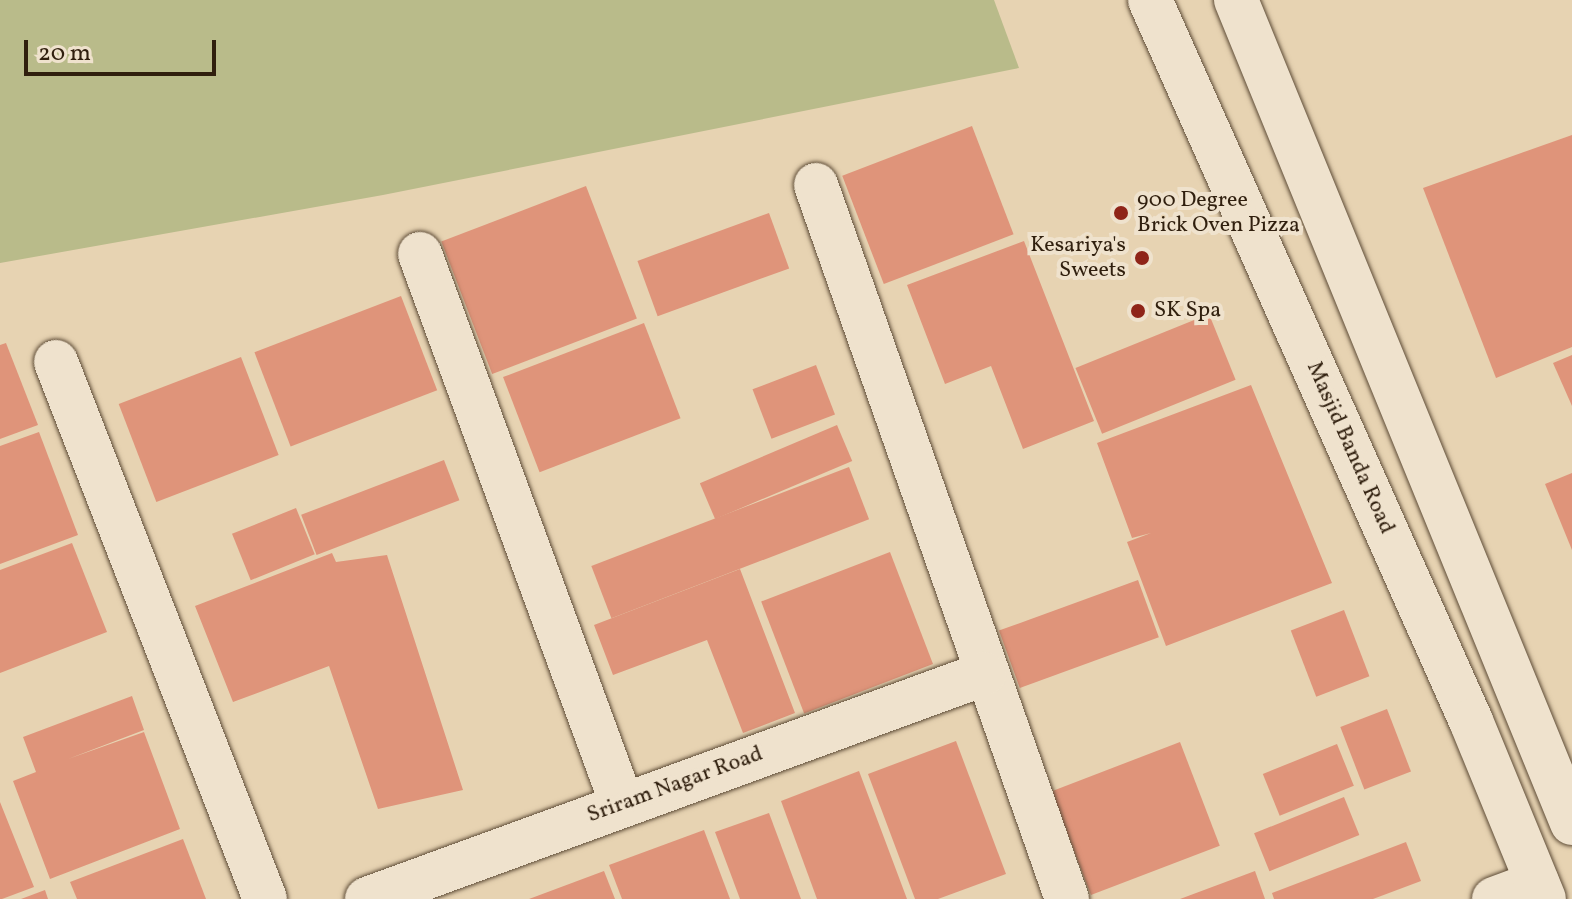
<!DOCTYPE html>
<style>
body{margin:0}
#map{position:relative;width:1572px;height:899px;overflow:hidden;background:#e7d3b2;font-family:Vollkorn,serif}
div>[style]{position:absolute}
.green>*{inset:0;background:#b9bb8a}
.building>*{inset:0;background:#df947a;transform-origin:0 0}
.roads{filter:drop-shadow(0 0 2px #5e4c37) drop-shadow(0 0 2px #5e4c37)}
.minor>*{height:44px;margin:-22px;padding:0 22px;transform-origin:22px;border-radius:22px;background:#efe2cd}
.secondary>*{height:44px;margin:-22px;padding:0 22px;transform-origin:22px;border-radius:22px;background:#efe2cd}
.dots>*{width:22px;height:22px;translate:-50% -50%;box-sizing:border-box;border:4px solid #efe2cd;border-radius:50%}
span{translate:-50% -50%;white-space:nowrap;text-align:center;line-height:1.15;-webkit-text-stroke:8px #efe2cd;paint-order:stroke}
.poi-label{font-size:22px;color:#301f0e}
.left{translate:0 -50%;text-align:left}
.right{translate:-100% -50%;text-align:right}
.street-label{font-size:22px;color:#301f0e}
.scale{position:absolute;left:24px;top:40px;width:192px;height:36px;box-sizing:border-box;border:4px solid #301f0e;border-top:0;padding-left:10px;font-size:24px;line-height:28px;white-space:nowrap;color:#301f0e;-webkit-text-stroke:6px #efe2cd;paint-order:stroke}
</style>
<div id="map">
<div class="green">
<div style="clip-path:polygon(0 0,994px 0,1019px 68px,383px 195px,0 263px)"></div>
</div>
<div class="building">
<div style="left:972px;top:126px;width:116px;height:139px;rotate:69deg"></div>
<div style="clip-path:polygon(1572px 135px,1572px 347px,1496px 378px,1423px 188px)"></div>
<div style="left:586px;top:186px;width:142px;height:155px;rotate:69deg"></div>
<div style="left:769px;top:213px;width:59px;height:140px;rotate:70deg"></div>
<div style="clip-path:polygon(1024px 241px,1094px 421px,1023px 449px,991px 366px,945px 384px,907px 285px)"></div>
<div style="left:401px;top:296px;width:101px;height:157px;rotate:69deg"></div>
<div style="left:1209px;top:314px;width:71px;height:144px;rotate:68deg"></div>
<div style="left:644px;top:323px;width:102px;height:151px;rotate:69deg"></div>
<div style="clip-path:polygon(6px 343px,38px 425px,0 439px,0 345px)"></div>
<div style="clip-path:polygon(1572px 355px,1572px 406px,1553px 363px)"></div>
<div style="left:241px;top:357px;width:105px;height:131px;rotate:69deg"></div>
<div style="left:816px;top:365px;width:53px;height:68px;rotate:69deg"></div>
<div style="clip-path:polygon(1251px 385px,1332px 583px,1166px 646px,1127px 542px,1151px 533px,1132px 538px,1097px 443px)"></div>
<div style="left:837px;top:425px;width:39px;height:149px;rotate:67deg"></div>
<div style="clip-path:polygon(39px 432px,78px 535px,0 564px,0 446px)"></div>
<div style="left:444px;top:460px;width:43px;height:153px;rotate:69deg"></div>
<div style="left:849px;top:467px;width:56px;height:276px;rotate:69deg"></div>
<div style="clip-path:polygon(1572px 473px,1572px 550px,1545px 484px)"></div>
<div style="left:296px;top:508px;width:50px;height:69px;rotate:68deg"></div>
<div style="clip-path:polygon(72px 543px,107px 632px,0 673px,0 570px)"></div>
<div style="left:890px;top:552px;width:120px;height:138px;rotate:69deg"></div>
<div style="clip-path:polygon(332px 553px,336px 562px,387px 555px,463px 790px,378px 809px,329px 666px,233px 702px,195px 606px)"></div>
<div style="clip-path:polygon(740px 569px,795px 713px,743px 733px,707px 640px,613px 675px,594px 625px)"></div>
<div style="left:1138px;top:580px;width:61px;height:148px;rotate:70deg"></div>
<div style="left:1344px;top:610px;width:71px;height:57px;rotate:69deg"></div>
<div style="clip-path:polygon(132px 696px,144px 730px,68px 759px,144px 732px,180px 829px,50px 879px,13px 781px,36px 772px,23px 737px)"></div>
<div style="left:1387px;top:709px;width:67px;height:50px;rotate:69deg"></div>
<div style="clip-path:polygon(956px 741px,1006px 874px,938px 899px,915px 899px,868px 774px)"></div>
<div style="left:1180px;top:742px;width:111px;height:138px;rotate:69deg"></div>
<div style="left:1337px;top:744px;width:45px;height:80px;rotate:68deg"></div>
<div style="clip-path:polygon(859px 771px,907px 899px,817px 899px,781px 801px)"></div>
<div style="left:1344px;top:797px;width:41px;height:97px;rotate:68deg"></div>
<div style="clip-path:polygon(0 802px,34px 887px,2px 899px,0 899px)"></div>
<div style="clip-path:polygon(769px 813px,801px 899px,740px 899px,715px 832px)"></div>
<div style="clip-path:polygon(704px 830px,730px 899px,622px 899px,609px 865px)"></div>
<div style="clip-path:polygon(183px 839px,206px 899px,77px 899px,70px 882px)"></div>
<div style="clip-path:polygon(1406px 842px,1421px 881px,1373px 899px,1274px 899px,1272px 893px)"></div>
<div style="clip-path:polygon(604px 871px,615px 899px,529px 899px)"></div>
<div style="clip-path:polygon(1255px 871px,1265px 899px,1180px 899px)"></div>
<div style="clip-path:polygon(45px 890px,48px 899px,21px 899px)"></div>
</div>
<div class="roads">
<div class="minor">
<div style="left:816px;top:185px;width:757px;rotate:70.63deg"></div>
<div style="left:420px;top:254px;width:586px;rotate:69.83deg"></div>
<div style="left:56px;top:362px;width:576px;rotate:68.73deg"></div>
<div style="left:367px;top:899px;width:657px;rotate:-20.04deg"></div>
<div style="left:1494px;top:899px;width:46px;rotate:-20.4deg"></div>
</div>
<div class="secondary">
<div style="left:1150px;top:0;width:789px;rotate:66deg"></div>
<div style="left:1471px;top:721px;width:192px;rotate:67.7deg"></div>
<div style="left:1236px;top:0;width:889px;rotate:67.79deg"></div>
</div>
</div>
<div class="dots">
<div style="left:1121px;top:213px;background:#8f2418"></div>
<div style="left:1142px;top:258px;background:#8f2418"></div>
<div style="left:1138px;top:311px;background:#8f2418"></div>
</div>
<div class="poi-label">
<span class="left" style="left:1137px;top:213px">900 Degree<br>Brick Oven Pizza</span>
<span class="right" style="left:1126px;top:258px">Kesariya's<br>Sweets</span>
<span class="left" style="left:1154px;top:311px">SK Spa</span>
</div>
<div class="street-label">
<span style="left:1350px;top:448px;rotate:66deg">Masjid Banda Road</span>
<span style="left:675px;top:785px;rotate:-20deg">Sriram Nagar Road</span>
</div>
<div class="scale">20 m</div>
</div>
